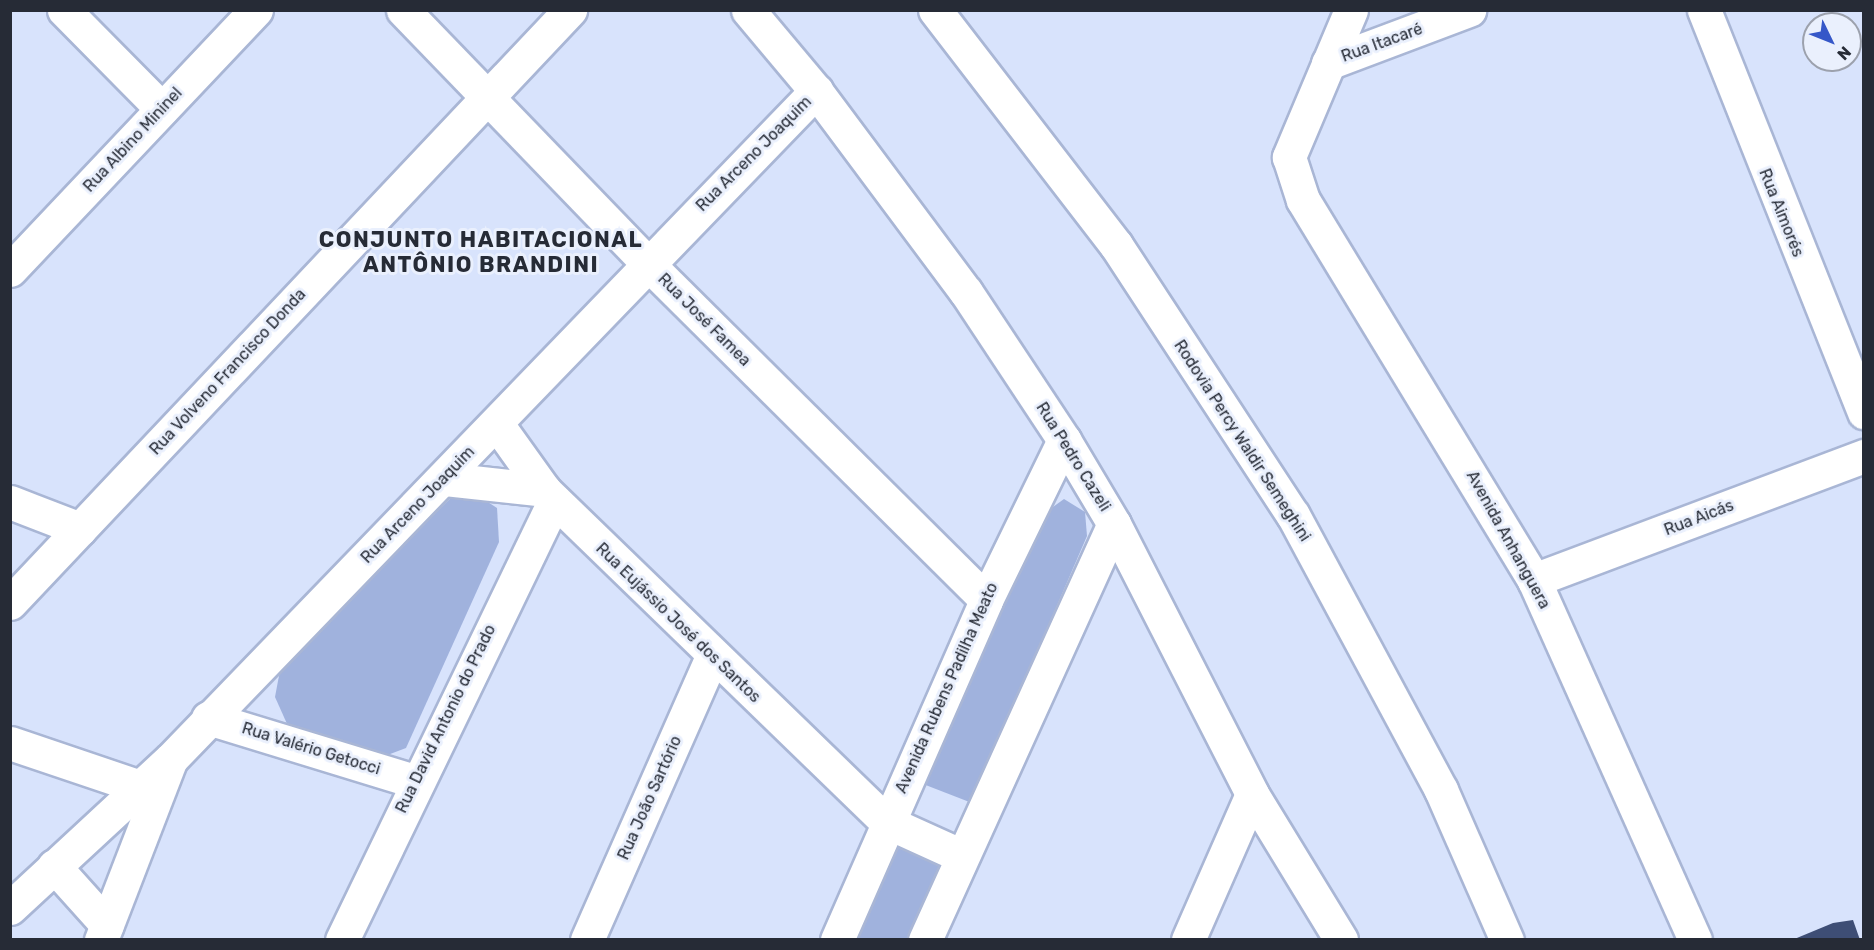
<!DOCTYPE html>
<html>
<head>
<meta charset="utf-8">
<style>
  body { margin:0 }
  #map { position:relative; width:1874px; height:950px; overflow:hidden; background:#d8e3fc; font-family:Rubik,sans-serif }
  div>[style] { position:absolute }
  .green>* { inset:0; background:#a0b2dd }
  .building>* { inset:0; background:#3e4e75 }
  .roads { filter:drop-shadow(2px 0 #a9b6d5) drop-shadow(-2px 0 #a9b6d5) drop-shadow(0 2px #a9b6d5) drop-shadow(0 -2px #a9b6d5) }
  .minor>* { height:33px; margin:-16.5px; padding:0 16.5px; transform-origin:16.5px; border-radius:16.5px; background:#fff }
  .major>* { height:33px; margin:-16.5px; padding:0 16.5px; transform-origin:16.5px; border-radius:16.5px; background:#fff }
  span { translate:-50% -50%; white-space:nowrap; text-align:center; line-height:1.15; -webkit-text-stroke:6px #eaf0fd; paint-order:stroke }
  .street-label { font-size:16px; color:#262b36 }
  .district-label { font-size:22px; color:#262b36; font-weight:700; letter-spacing:1.5px }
  .frame { position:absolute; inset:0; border:12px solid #262b36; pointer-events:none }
  .north { position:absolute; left:1802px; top:12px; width:60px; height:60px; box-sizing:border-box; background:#eaf0fd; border:2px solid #9ca1ad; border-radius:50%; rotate:133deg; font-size:16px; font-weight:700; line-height:24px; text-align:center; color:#262b36 }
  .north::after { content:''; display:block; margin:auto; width:21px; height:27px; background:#3557c8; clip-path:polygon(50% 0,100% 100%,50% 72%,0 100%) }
</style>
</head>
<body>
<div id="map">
  <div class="green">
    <div style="clip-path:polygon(474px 493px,497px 508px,499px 542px,406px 748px,377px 759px,292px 735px,275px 697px,282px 660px,455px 494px)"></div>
    <div style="clip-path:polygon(1064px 499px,1085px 512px,1087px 536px,972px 803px,923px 784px,1046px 512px)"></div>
    <div style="clip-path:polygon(892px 838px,944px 859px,910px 939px,849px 940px)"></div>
  </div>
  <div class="building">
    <div style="clip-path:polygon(1853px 920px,1860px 940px,1792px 940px,1833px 923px)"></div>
  </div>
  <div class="roads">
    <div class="minor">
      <div style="left:64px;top:10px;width:139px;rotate:45.3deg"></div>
      <div style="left:403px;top:10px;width:350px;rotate:46deg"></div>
      <div style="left:646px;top:262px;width:479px;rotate:44.8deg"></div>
      <div style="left:748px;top:10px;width:106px;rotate:50deg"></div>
      <div style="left:816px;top:91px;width:251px;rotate:53.3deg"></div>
      <div style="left:966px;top:292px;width:178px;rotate:56.5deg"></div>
      <div style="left:1351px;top:10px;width:160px;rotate:112.9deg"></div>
      <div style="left:1289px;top:157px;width:45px;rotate:72deg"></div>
      <div style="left:1303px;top:200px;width:445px;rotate:58.7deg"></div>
      <div style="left:1534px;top:580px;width:394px;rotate:65.9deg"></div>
      <div style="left:1704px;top:10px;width:433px;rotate:68.3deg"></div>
      <div style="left:1328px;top:63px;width:151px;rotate:-20.6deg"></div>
      <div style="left:10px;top:270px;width:358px;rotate:-46.6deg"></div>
      <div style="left:497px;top:424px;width:81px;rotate:54.5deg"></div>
      <div style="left:445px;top:479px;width:100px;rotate:6.3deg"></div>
      <div style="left:544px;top:490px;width:477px;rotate:44.1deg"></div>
      <div style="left:10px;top:502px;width:75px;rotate:21.1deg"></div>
      <div style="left:1114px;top:524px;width:303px;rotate:62.9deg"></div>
      <div style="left:1252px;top:794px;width:171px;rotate:58.6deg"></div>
      <div style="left:1534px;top:580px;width:353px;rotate:-20.6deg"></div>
      <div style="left:10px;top:603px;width:816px;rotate:-46.64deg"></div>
      <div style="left:208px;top:718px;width:215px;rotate:17deg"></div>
      <div style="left:10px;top:743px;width:134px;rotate:18.7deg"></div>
      <div style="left:54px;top:866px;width:79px;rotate:48.1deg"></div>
      <div style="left:10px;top:908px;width:219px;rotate:-42.8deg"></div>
      <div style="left:171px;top:759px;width:929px;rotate:-46deg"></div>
      <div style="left:101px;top:940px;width:192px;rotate:-68.9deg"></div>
      <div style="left:342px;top:940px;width:488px;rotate:-64.2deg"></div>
      <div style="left:587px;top:940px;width:310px;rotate:-66.2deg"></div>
      <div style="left:1188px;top:940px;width:159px;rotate:-66.3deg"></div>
    </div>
    <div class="major">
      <div style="left:935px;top:10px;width:297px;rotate:52.4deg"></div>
      <div style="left:1116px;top:245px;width:323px;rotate:56.8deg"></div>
      <div style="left:1293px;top:515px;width:312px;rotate:61.7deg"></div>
      <div style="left:1441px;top:790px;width:164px;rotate:66.3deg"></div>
      <div style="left:887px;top:822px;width:82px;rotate:24.4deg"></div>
      <div style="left:837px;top:940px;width:371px;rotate:-66.3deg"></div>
      <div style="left:986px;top:600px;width:178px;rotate:-64deg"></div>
      <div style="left:925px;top:940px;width:457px;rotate:-65.6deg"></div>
      <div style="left:1114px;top:524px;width:98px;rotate:-120.8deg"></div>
    </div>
  </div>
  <div class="street-label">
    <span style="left:1382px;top:43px;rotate:-20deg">Rua Itacaré</span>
    <span style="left:133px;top:140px;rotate:-47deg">Rua Albino Mininel</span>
    <span style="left:754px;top:154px;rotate:-45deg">Rua Arceno Joaquim</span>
    <span style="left:1781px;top:213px;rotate:68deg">Rua Aimorés</span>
    <span style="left:704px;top:320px;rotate:45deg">Rua José Famea</span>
    <span style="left:228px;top:372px;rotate:-47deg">Rua Volveno Francisco Donda</span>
    <span style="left:1242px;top:441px;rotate:57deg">Rodovia Percy Waldir Semeghini</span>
    <span style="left:1073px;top:457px;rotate:58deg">Rua Pedro Cazeli</span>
    <span style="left:418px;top:505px;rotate:-46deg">Rua Arceno Joaquim</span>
    <span style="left:1699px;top:518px;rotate:-21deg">Rua Aicás</span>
    <span style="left:1508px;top:540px;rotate:61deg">Avenida Anhanguera</span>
    <span style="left:678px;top:623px;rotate:44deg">Rua Eujássio José dos Santos</span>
    <span style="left:947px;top:688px;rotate:-66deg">Avenida Rubens Padilha Meato</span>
    <span style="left:446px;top:719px;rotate:-64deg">Rua David Antonio do Prado</span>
    <span style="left:311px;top:749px;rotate:17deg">Rua Valério Getocci</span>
    <span style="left:650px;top:798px;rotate:-66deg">Rua João Sartório</span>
  </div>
  <div class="district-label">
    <span style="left:481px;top:252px">CONJUNTO HABITACIONAL<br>ANTÔNIO BRANDINI</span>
  </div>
  <div class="frame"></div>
  <div class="north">N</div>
</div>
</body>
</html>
